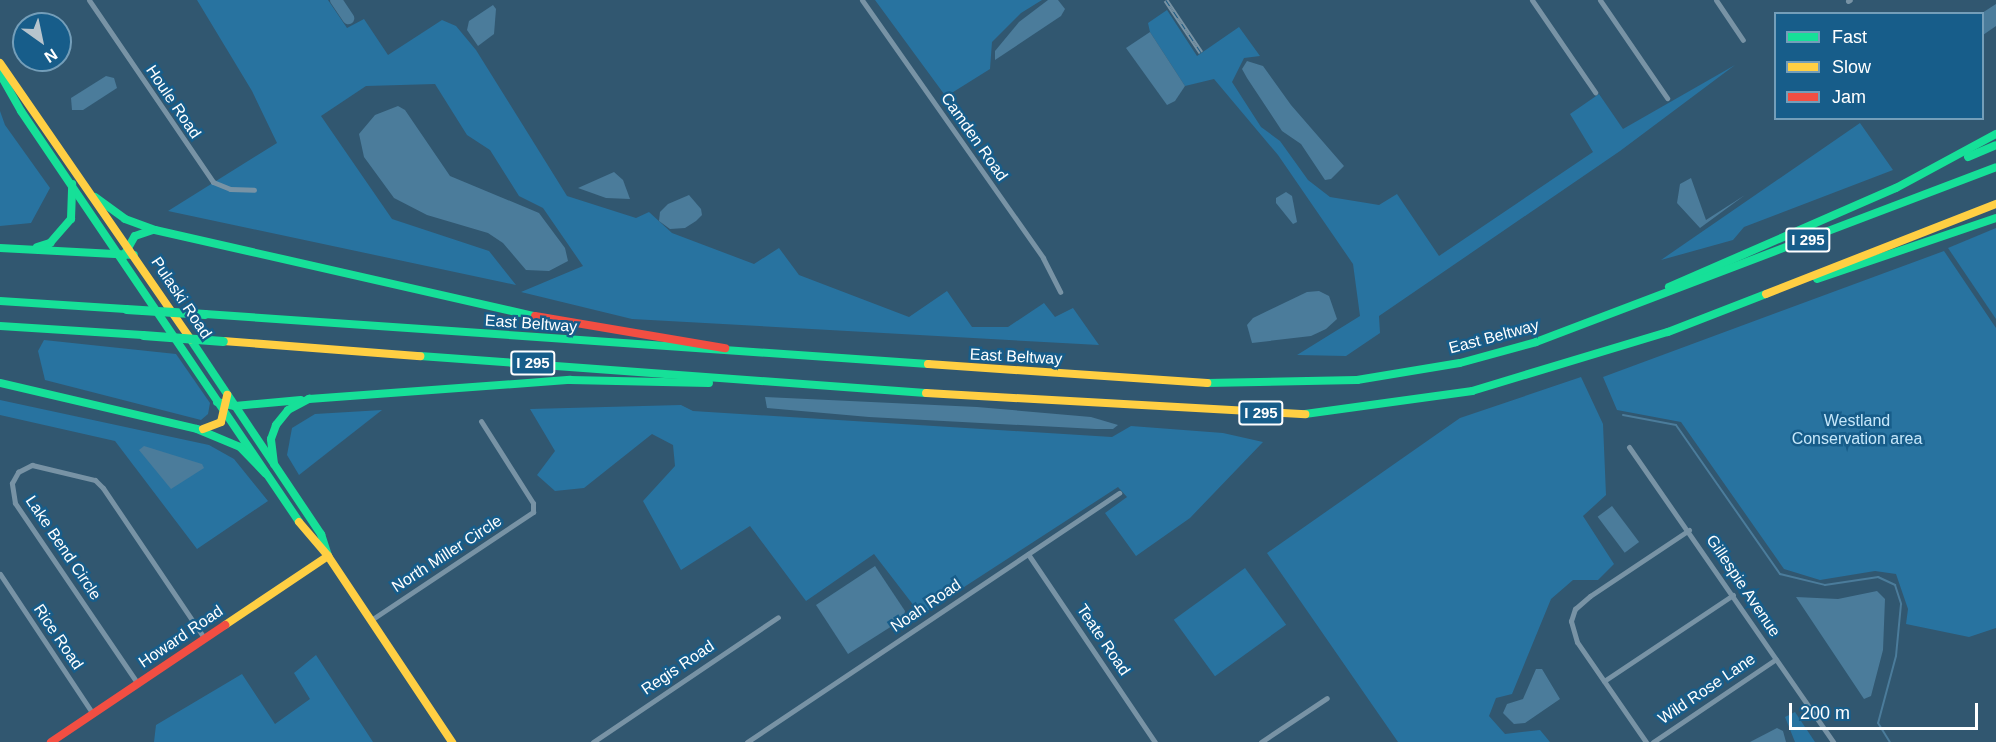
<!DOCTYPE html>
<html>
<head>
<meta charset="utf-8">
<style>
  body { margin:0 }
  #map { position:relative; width:1996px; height:742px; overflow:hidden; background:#315770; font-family:Arial,sans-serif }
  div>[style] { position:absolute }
  .green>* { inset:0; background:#2873a0; transform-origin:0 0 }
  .water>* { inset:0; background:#4b7c9b; transform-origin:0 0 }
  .stream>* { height:2px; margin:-1px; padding:0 1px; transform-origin:1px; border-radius:1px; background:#4b7c9b }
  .river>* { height:12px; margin:-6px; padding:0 6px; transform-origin:6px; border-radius:6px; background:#4b7c9b }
  .street>* { height:5px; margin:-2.5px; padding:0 2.5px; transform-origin:2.5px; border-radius:2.5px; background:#7893a5 }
  .fast>* { height:8px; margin:-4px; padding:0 4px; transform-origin:4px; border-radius:4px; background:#16e098 }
  .slow>* { height:8px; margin:-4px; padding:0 4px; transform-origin:4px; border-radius:4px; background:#ffcf43 }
  .jam>* { height:8px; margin:-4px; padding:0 4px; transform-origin:4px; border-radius:4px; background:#f24e42 }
  .rail>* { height:4.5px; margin-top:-2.25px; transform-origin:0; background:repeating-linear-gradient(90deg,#175d8a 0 7px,#7993a4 0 14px); box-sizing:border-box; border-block:2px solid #7993a4 }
  .fast-bridge>* { height:9px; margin:-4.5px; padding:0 4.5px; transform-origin:4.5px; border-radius:4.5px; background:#16e098 }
  span { translate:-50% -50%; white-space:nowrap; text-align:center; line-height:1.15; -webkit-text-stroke:5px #175d8a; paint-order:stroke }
  .shield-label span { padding:2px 4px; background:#175d8a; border:2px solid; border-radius:4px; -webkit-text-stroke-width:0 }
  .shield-label { font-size:15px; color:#fff; font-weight:700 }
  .street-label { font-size:16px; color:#fff }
  .park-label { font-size:16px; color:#c6e7fa }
  .legend { position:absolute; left:1774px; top:12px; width:210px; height:108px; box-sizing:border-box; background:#175d8a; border:2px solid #749eb9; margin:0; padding:8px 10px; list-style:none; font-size:18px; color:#fff }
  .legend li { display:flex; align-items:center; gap:12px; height:30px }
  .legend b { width:30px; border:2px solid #749eb9 }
  .north { position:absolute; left:12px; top:12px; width:60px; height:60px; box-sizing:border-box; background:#175d8a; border:2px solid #749eb9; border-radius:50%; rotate:147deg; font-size:16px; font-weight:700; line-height:24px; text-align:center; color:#fff }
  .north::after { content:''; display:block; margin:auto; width:21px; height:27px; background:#b7c4cd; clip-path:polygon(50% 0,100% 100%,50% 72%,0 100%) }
  .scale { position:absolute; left:1789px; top:703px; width:189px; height:27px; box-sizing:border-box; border:3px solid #fff; border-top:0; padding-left:8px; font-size:18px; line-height:21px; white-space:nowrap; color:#fff; -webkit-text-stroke:4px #175d8a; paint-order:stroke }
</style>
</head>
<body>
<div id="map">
  <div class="green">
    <div style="clip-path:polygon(197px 0,328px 0,347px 28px,364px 19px,388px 55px,442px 20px,456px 26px,476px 50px,567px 196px,636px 218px,649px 212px,672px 233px,754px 264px,779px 248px,799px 275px,909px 317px,947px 291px,972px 327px,1008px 327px,1044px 303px,1055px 317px,1073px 308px,1099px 345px,632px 319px,521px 292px,583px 266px,543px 208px,519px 196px,490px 150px,467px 135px,435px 84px,366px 86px,321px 116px,392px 219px,489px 251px,516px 285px,168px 211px,277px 143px,252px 91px)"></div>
    <div style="clip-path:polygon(875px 0,1042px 0,1021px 13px,992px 42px,990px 69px,950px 94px,944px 94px)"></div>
    <div style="clip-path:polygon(1167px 10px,1197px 56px,1239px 27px,1260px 56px,1244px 58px,1232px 82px,1261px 127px,1280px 141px,1308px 180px,1330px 197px,1379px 205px,1397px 194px,1439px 256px,1593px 152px,1570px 114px,1599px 94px,1623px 129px,1735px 65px,1620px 151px,1379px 316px,1380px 333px,1346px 356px,1297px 355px,1360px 316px,1353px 264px,1278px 155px,1214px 79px,1185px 86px,1150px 32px,1148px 23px)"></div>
    <div style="clip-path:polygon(0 111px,5px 125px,50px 188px,31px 223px,0 226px)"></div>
    <div style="clip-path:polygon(1860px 123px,1893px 170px,1744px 227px,1733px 240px,1661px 260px)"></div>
    <div style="clip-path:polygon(1996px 228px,1996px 319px,1948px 248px)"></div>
    <div style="clip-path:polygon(1944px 251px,1996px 328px,1996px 628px,1969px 637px,1906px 624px,1908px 609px,1896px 574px,1875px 571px,1820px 580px,1784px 569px,1681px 422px,1617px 410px,1603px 377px)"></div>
    <div style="clip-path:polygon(44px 340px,176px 354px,210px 403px,208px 414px,201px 420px,45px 380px,38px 351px)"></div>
    <div style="clip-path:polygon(1581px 377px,1603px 424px,1606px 495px,1583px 516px,1614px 564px,1598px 580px,1573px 580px,1551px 599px,1512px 694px,1496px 698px,1489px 716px,1505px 734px,1540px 730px,1550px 742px,1398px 742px,1267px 553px,1460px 418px)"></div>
    <div style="clip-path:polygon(0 400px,209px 445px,234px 459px,268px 501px,197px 549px,115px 441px,0 415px)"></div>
    <div style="clip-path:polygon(681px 405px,693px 411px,1112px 437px,1131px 426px,1223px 433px,1263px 442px,1190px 518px,1136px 556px,1105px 513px,1127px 497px,1118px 487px,921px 615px,874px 554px,806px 601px,750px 526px,681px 570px,643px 501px,675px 466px,673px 445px,652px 434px,584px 488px,555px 491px,537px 475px,555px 451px,530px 409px)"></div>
    <div style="clip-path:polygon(382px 410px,299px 475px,287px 455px,292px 428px,315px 414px)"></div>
    <div style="left:1245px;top:568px;width:70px;height:88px;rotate:54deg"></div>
    <div style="clip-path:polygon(316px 655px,373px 742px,154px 742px,156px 725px,242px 674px,275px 724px,310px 699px,294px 673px)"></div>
    <div style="clip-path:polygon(1795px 712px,1815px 742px,1795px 742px,1785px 717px)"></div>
  </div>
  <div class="water">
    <div style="clip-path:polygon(1048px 0,1058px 0,1065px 9px,1061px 16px,995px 60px,995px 51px,1019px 22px)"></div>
    <div style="clip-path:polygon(1996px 4px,1996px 26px,1983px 35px,1982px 13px)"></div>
    <div style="clip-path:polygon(493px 5px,496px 9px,494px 34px,478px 46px,467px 30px,469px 21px)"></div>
    <div style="clip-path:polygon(1150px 32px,1185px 86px,1175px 101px,1167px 105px,1126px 48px)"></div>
    <div style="clip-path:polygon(1247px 61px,1263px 66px,1291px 105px,1344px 166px,1331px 179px,1325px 180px,1301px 144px,1282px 131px,1247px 78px,1242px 69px)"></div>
    <div style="clip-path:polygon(106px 76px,114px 78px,117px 88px,83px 110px,72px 110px,71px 98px)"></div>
    <div style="clip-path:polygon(398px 106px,405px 110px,450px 176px,539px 213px,565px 248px,568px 261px,549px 271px,526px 270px,503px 243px,488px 233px,427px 215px,394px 198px,364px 157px,359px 134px,375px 115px)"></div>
    <div style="clip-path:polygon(614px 172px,623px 180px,630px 199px,606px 198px,578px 188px)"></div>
    <div style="clip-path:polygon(1691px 178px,1706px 220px,1745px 195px,1700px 228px,1677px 203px,1680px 184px)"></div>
    <div style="clip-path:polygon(1286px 192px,1292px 196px,1297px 222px,1293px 224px,1276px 203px,1276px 198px)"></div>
    <div style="clip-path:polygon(689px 195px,701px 209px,702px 215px,696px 221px,685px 228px,670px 229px,659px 221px,660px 212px,668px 204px)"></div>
    <div style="clip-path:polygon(1319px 291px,1329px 296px,1337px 319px,1326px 329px,1311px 336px,1252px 343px,1247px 325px,1253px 318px,1307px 292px)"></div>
    <div style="clip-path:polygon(765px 397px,977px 407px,1091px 417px,1118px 425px,1113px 429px,1096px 429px,869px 417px,767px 408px)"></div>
    <div style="clip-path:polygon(144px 446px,202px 464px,204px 468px,171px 489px,139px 450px)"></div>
    <div style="left:1612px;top:506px;width:45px;height:18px;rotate:53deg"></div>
    <div style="clip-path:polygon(875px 566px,905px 611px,903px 619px,848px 654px,816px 605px)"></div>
    <div style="clip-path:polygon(1877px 591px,1885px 599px,1883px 650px,1871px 696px,1864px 699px,1796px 597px,1838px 599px)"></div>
    <div style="clip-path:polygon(1536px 669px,1542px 669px,1560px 699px,1525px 723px,1514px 724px,1503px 713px,1507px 704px,1523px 699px)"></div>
    <div style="clip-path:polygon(1777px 728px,1783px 731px,1786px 742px,1750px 742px)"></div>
  </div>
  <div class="stream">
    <div style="left:1623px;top:415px;width:54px;rotate:10.7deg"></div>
    <div style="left:1676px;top:425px;width:182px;rotate:55.1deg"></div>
    <div style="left:1780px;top:574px;width:46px;rotate:13.7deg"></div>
    <div style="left:1825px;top:585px;width:54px;rotate:-8.6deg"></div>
    <div style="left:1878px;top:577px;width:19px;rotate:25deg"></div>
    <div style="left:1895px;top:585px;width:20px;rotate:72deg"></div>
    <div style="left:1901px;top:604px;width:52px;rotate:95.5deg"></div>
    <div style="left:1896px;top:656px;width:69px;rotate:105deg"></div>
    <div style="left:1878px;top:723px;width:22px;rotate:58deg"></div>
  </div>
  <div class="river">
    <div style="left:336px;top:0;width:22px;rotate:56deg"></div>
  </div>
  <div class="street">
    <div style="left:89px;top:0;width:220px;rotate:55.7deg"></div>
    <div style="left:213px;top:182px;width:18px;rotate:22deg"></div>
    <div style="left:230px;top:189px;width:24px;rotate:2deg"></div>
    <div style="left:862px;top:0;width:315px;rotate:54.9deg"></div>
    <div style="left:1043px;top:258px;width:38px;rotate:63deg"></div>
    <div style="left:1532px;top:0;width:112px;rotate:55.6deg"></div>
    <div style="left:1600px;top:0;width:119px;rotate:55.6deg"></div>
    <div style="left:1716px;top:0;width:48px;rotate:56deg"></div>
    <div style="left:1848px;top:1px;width:2px;rotate:-27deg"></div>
    <div style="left:1629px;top:447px;width:359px;rotate:55.3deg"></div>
    <div style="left:1028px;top:554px;width:227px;rotate:56deg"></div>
    <div style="left:0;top:574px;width:168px;rotate:56.4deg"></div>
    <div style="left:371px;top:620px;width:195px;rotate:-33.7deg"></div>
    <div style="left:533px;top:512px;width:9px;rotate:-90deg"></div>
    <div style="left:533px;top:503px;width:97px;rotate:-122.4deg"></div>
    <div style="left:1604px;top:681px;width:155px;rotate:-33.7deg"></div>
    <div style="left:138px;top:684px;width:219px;rotate:-124.2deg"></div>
    <div style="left:15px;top:503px;width:20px;rotate:-99deg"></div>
    <div style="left:12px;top:483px;width:13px;rotate:-61deg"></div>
    <div style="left:18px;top:472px;width:16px;rotate:-27deg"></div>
    <div style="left:32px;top:465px;width:65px;rotate:13.4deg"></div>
    <div style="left:95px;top:480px;width:11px;rotate:45deg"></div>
    <div style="left:103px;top:488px;width:182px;rotate:56deg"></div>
    <div style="left:593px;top:742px;width:223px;rotate:-34deg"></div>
    <div style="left:747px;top:742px;width:448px;rotate:-33.8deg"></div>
    <div style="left:1261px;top:742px;width:79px;rotate:-33.7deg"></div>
    <div style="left:1646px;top:742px;width:121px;rotate:-124.6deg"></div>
    <div style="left:1577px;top:642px;width:22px;rotate:-106deg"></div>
    <div style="left:1571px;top:621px;width:13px;rotate:-72deg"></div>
    <div style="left:1575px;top:609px;width:20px;rotate:-41deg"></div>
    <div style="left:1590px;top:596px;width:119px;rotate:-33.7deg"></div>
    <div style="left:1653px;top:742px;width:148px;rotate:-34deg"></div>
  </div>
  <div class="fast">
    <div style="left:0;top:74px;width:43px;rotate:60.4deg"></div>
    <div style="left:21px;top:111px;width:496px;rotate:55.9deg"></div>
    <div style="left:1968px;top:157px;width:30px;rotate:-23deg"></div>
    <div style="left:95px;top:197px;width:37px;rotate:36deg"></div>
    <div style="left:125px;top:219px;width:32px;rotate:20deg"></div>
    <div style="left:155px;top:230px;width:390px;rotate:12.8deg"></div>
    <div style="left:37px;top:247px;width:14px;rotate:-17deg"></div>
    <div style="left:50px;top:243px;width:32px;rotate:-49deg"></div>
    <div style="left:71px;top:219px;width:35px;rotate:-88deg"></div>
    <div style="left:0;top:248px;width:134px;rotate:3deg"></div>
    <div style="left:122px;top:259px;width:26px;rotate:-61deg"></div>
    <div style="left:135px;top:236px;width:18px;rotate:-19deg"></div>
    <div style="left:1817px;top:279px;width:189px;rotate:-18.8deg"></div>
    <div style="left:1669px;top:287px;width:248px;rotate:-23.6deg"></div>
    <div style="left:1896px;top:188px;width:114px;rotate:-28.4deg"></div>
    <div style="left:0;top:301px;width:126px;rotate:3.6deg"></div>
    <div style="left:205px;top:314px;width:725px;rotate:3.96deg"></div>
    <div style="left:0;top:326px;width:143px;rotate:3.6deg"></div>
    <div style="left:191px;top:340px;width:234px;rotate:56.2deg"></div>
    <div style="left:321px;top:534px;width:22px;rotate:72deg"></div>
    <div style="left:420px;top:356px;width:507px;rotate:4.18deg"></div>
    <div style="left:0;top:383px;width:202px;rotate:13.1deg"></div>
    <div style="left:197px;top:429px;width:47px;rotate:22.7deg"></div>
    <div style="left:240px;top:447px;width:37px;rotate:46deg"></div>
    <div style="left:1207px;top:383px;width:150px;rotate:-1.1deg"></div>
    <div style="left:1357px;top:380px;width:104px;rotate:-9.4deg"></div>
    <div style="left:1460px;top:363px;width:79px;rotate:-15.4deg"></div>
    <div style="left:1536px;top:342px;width:492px;rotate:-20.8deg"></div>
    <div style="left:217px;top:402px;width:18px;rotate:13deg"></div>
    <div style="left:235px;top:406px;width:66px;rotate:-5.2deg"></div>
    <div style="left:1305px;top:414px;width:169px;rotate:-7.8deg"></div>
    <div style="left:1472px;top:391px;width:205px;rotate:-16.8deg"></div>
    <div style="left:1668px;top:332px;width:105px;rotate:-21.2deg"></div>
    <div style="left:274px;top:464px;width:25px;rotate:-97deg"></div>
    <div style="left:271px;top:439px;width:15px;rotate:-70deg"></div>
    <div style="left:276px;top:425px;width:19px;rotate:-51deg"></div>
    <div style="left:288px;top:410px;width:24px;rotate:-28deg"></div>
    <div style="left:309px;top:399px;width:262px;rotate:-4.2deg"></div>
    <div style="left:570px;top:380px;width:139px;rotate:1.2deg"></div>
  </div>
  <div class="slow">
    <div style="left:0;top:63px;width:336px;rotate:55.4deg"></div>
    <div style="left:1766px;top:294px;width:247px;rotate:-21.4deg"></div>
    <div style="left:223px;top:341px;width:198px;rotate:4.4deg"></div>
    <div style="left:928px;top:364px;width:280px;rotate:3.9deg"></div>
    <div style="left:926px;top:393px;width:380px;rotate:3.2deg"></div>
    <div style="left:203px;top:429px;width:19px;rotate:-21deg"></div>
    <div style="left:221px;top:422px;width:28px;rotate:-77deg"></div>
    <div style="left:299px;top:522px;width:45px;rotate:49.5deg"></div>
    <div style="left:328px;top:556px;width:224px;rotate:56.3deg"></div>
    <div style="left:225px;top:625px;width:124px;rotate:-33.8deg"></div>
  </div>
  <div class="jam">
    <div style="left:535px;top:316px;width:193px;rotate:9.6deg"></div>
    <div style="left:51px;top:742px;width:210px;rotate:-33.9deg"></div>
  </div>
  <div class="rail">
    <div style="left:1166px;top:0;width:63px;rotate:56.1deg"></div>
  </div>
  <div class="fast-bridge">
    <div style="left:126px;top:309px;width:79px;rotate:3.6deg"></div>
    <div style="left:143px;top:335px;width:80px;rotate:4.3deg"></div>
  </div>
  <div class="shield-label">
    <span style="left:1808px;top:240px">I 295</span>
    <span style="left:533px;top:363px">I 295</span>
    <span style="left:1261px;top:413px">I 295</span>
  </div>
  <div class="street-label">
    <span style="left:173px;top:102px;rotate:56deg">Houle Road</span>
    <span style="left:974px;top:137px;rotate:55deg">Camden Road</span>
    <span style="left:181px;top:298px;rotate:56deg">Pulaski Road</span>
    <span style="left:531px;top:324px;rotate:4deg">East Beltway</span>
    <span style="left:1494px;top:337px;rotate:-15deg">East Beltway</span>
    <span style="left:1016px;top:357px;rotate:3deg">East Beltway</span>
    <span style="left:63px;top:548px;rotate:56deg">Lake Bend Circle</span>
    <span style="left:447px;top:554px;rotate:-33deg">North Miller Circle</span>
    <span style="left:1743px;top:586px;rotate:56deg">Gillespie Avenue</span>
    <span style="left:926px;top:606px;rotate:-34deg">Noah Road</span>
    <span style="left:58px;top:637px;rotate:56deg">Rice Road</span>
    <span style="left:181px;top:637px;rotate:-34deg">Howard Road</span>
    <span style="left:1103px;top:640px;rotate:56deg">Teate Road</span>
    <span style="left:678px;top:668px;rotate:-34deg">Regis Road</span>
    <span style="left:1707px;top:689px;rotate:-34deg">Wild Rose Lane</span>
  </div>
  <div class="park-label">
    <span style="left:1857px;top:430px">Westland<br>Conservation area</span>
  </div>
  <ul class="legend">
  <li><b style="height:8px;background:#16e098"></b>Fast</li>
  <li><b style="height:8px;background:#ffcf43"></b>Slow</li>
  <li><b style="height:8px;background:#f24e42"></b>Jam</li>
  </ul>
  <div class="north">N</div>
  <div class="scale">200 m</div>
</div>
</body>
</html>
